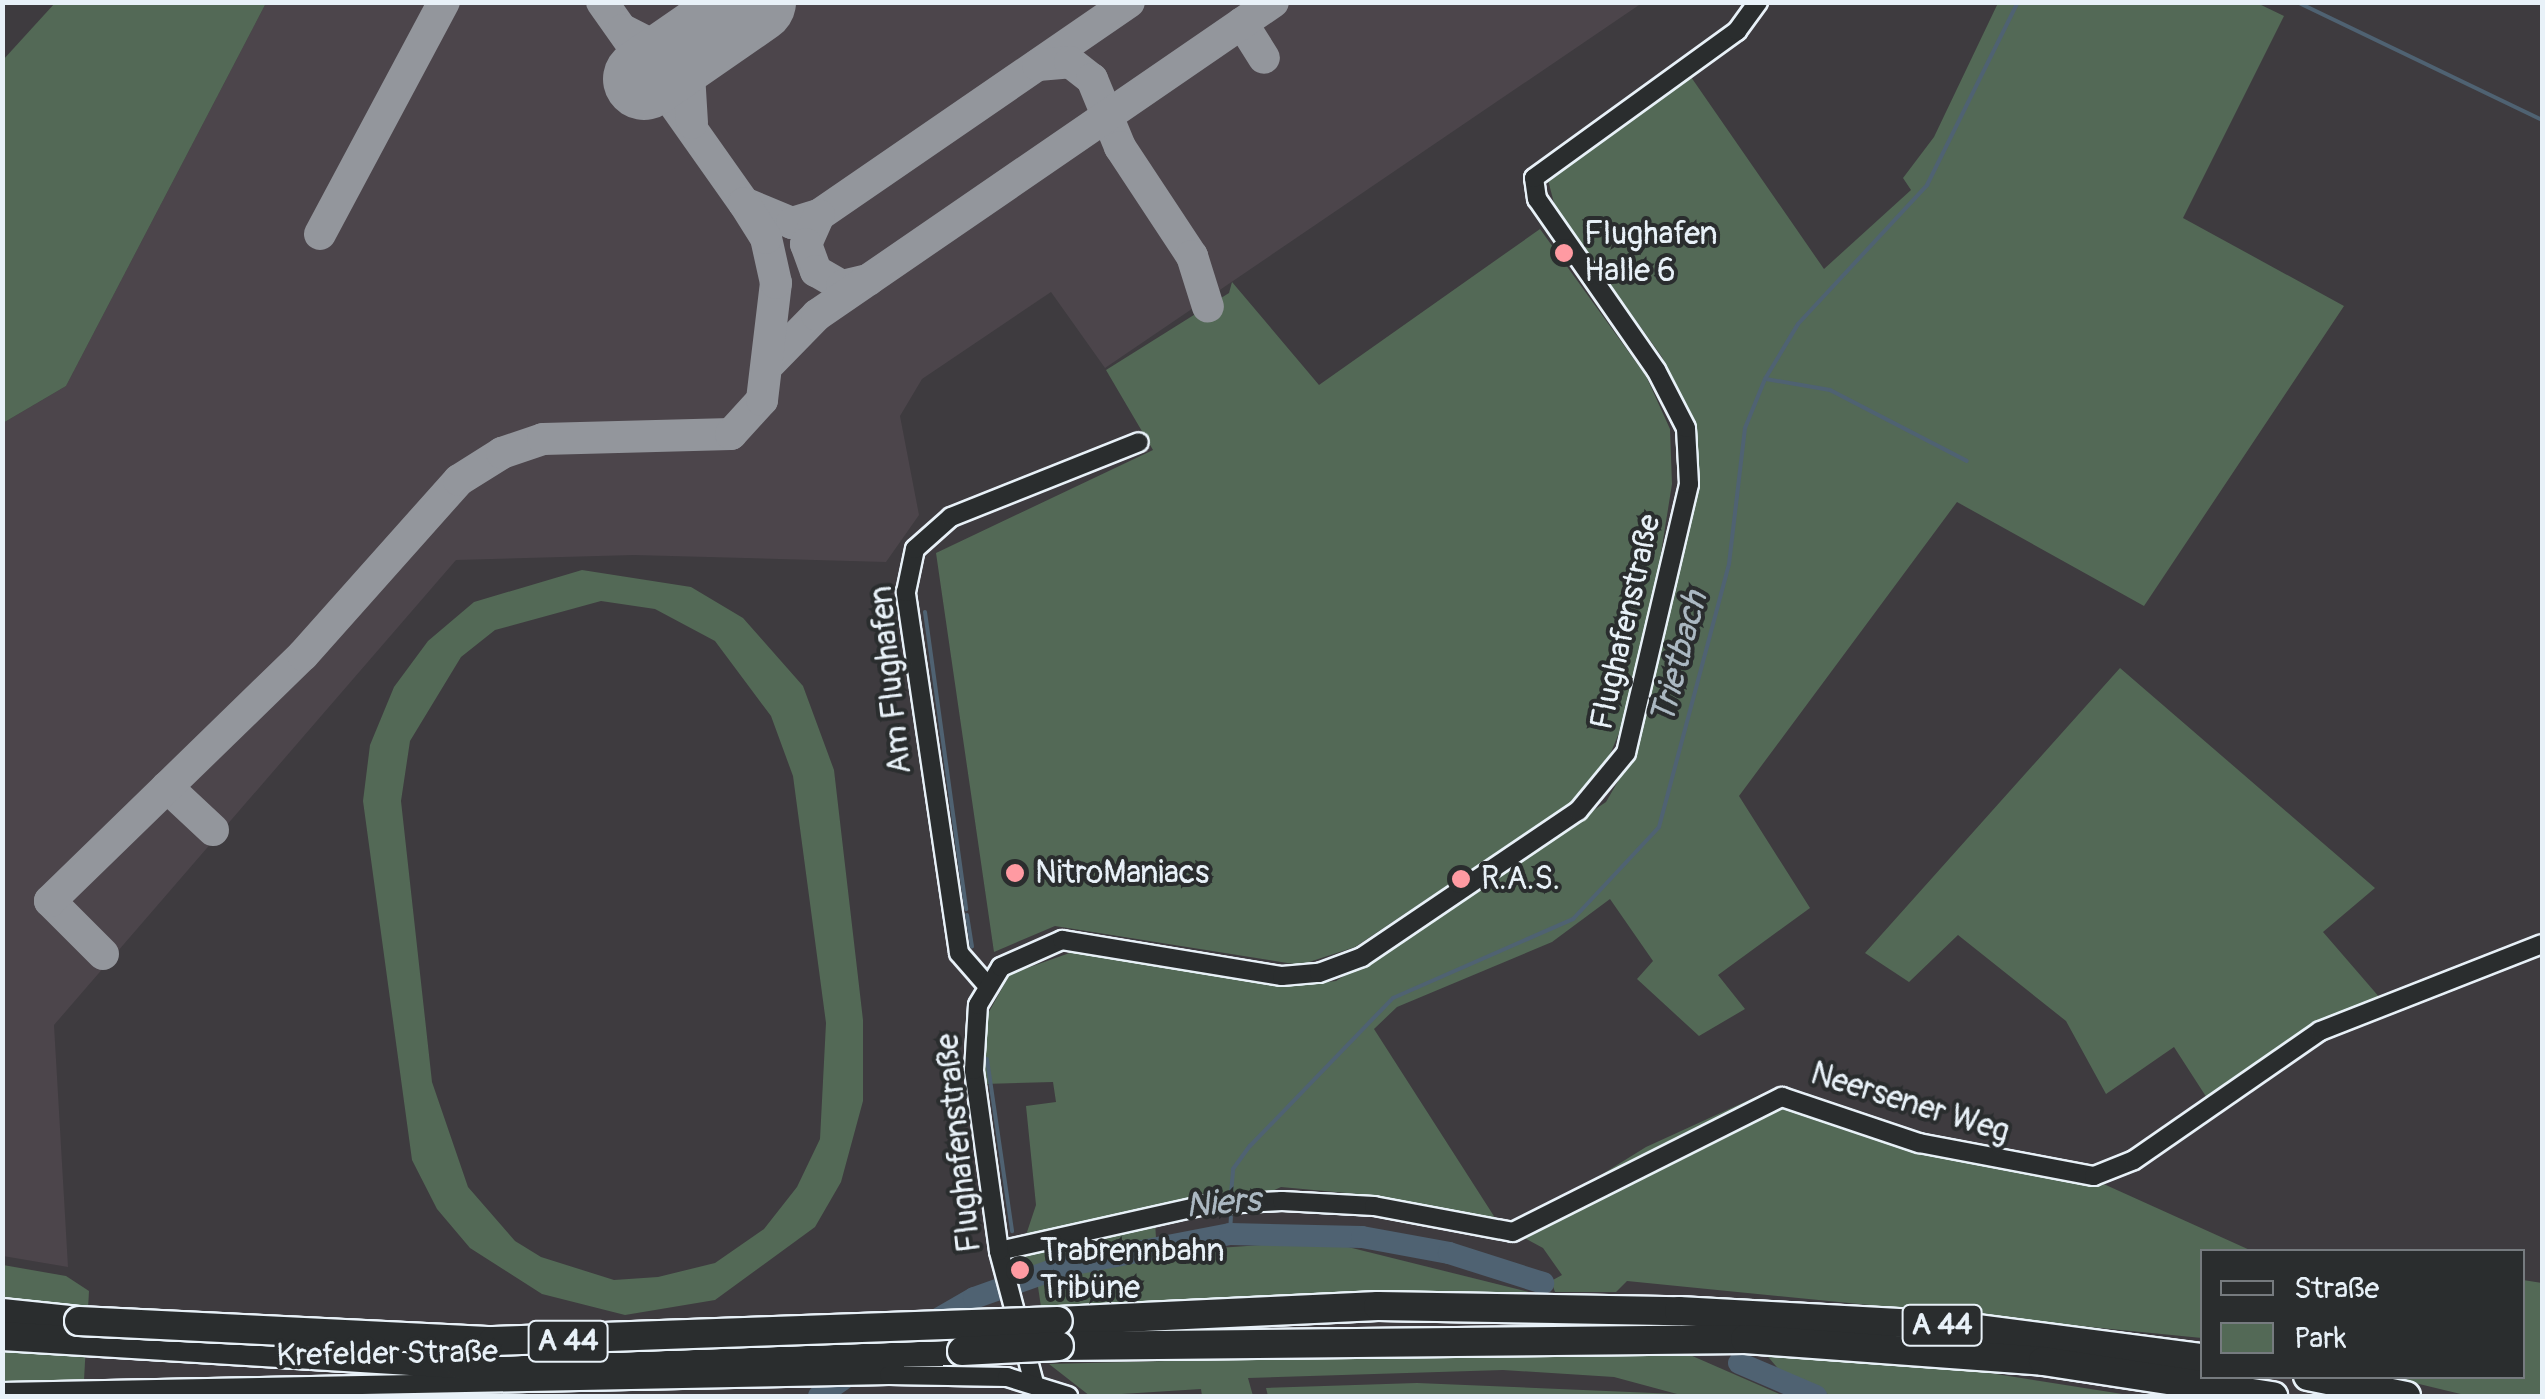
<!DOCTYPE html>
<html>
<head>
<meta charset="utf-8">
<style>
  body { margin:0 }
  #map { position:relative; width:2545px; height:1399px; overflow:hidden; background:#3e3b3f; font-family:Pangolin,sans-serif }
  div>[style] { position:absolute }
  .built>* { inset:0; background:#4c454b }
  .green>* { inset:0; background:#536956 }
  .stream>* { height:4px; margin:-2px; padding:0 2px; transform-origin:2px; border-radius:2px; background:#4f6272 }
  .river>* { height:22px; margin:-11px; padding:0 11px; transform-origin:11px; border-radius:11px; background:#4f6272 }
  .taxiway>* { height:32px; margin:-16px; padding:0 16px; transform-origin:16px; border-radius:16px; background:#93969c }
  .runway>* { height:82px; margin:-41px; padding:0 41px; transform-origin:41px; border-radius:41px; background:#93969c }
  .roads { filter:drop-shadow(2px 0 #e8f1f8) drop-shadow(-2px 0 #e8f1f8) drop-shadow(0 2px #e8f1f8) drop-shadow(0 -2px #e8f1f8) }
  .minor>* { height:18px; margin:-9px; padding:0 9px; transform-origin:9px; border-radius:9px; background:#2a2d2e }
  .highway>* { height:28px; margin:-14px; padding:0 14px; transform-origin:14px; border-radius:14px; background:#2a2d2e }
  .bridges { filter:drop-shadow(2px 0 #e8f1f8) drop-shadow(-2px 0 #e8f1f8) drop-shadow(0 2px #e8f1f8) drop-shadow(0 -2px #e8f1f8) }
  .highway-bridge>* { height:28px; margin:-14px; padding:0 14px; transform-origin:14px; border-radius:14px; background:#2a2d2e }
  .dots>* { width:28px; height:28px; translate:-50% -50%; box-sizing:border-box; border:5px solid #2a2d2e; border-radius:50% }
  span { translate:-50% -50%; white-space:nowrap; text-align:center; line-height:1.15; -webkit-text-stroke:8px #2a2d2e; paint-order:stroke }
  .shield-label span { padding:2px 8px; background:#2a2d2e; border:2px solid; border-radius:8px; -webkit-text-stroke-width:0 }
  .shield-label { font-size:30px; color:#e8f1f8; font-weight:700 }
  .poi-label { font-size:32px; color:#e8f1f8 }
  .left { translate:0 -50%; text-align:left }
  .street-label { font-size:32px; color:#e8f1f8 }
  .water-label { font-size:35px; color:#abb8c2; font-style:italic }
  .frame { position:absolute; inset:0; border:5px solid #e8f1f8; pointer-events:none }
  .legend { position:absolute; left:2200px; top:1249px; width:325px; height:130px; box-sizing:border-box; background:#2a2d2e; border:2px solid #767b7f; margin:0; padding:12px 18px; list-style:none; font-size:30px; color:#e8f1f8 }
  .legend li { display:flex; align-items:center; gap:20px; height:50px }
  .legend b { width:50px; border:2px solid #767b7f }
</style>
</head>
<body>
<div id="map">
  <div class="built">
    <div style="clip-path:polygon(266px 3px,1642px 3px,1105px 368px,1051px 292px,922px 379px,900px 416px,919px 515px,886px 562px,634px 555px,456px 560px,54px 1025px,68px 1267px,3px 1256px,3px 423px,66px 386px)"></div>
  </div>
  <div class="green">
    <div style="clip-path:polygon(55px 3px,266px 3px,66px 386px,3px 423px,3px 60px)"></div>
    <div style="clip-path:polygon(1998px 3px,2257px 3px,2284px 16px,2183px 218px,2344px 306px,2144px 606px,1957px 502px,1739px 796px,1810px 908px,1718px 975px,1745px 1009px,1699px 1036px,1637px 979px,1653px 961px,1610px 899px,1552px 942px,1397px 1007px,1374px 1029px,1499px 1224px,1525px 1222px,1646px 1147px,1762px 1094px,1807px 1093px,1895px 1128px,2066px 1167px,2252px 1251px,2202px 1252px,2202px 1338px,1627px 1281px,1616px 1292px,1555px 1292px,1551px 1281px,1562px 1275px,1543px 1248px,1499px 1224px,1379px 1196px,1281px 1187px,1229px 1211px,1155px 1222px,1156px 1238px,1024px 1277px,1020px 1253px,1036px 1205px,1026px 1106px,1056px 1102px,1053px 1082px,983px 1084px,985px 1019px,1010px 974px,1078px 950px,1284px 986px,1336px 981px,1606px 802px,1629px 762px,1696px 497px,1696px 434px,1662px 357px,1555px 207px,1547px 176px,1691px 77px,1824px 269px,1911px 190px,1903px 178px,1934px 137px)"></div>
    <div style="clip-path:polygon(1540px 229px,1646px 376px,1670px 429px,1672px 484px,1657px 578px,1626px 716px,1604px 769px,1572px 802px,1355px 947px,1300px 965px,1055px 926px,994px 952px,936px 553px,1153px 450px,1106px 370px,1229px 293px,1232px 282px,1319px 385px)"></div>
    <div style="clip-path:polygon(evenodd,582px 570px,691px 587px,743px 618px,803px 686px,834px 770px,863px 1020px,863px 1101px,841px 1182px,815px 1227px,715px 1300px,625px 1315px,542px 1294px,470px 1248px,437px 1209px,412px 1160px,363px 801px,370px 745px,394px 687px,428px 641px,474px 602px,582px 570px,601px 601px,655px 609px,715px 641px,771px 716px,793px 776px,826px 1023px,820px 1139px,797px 1187px,764px 1229px,715px 1263px,658px 1277px,614px 1280px,541px 1257px,515px 1241px,468px 1187px,432px 1082px,401px 801px,410px 741px,461px 657px,495px 630px,601px 601px)"></div>
    <div style="clip-path:polygon(2120px 668px,2375px 888px,2323px 932px,2393px 1013px,2348px 1025px,2216px 1112px,2174px 1047px,2106px 1094px,2066px 1021px,1958px 935px,1909px 982px,1865px 953px)"></div>
    <div style="clip-path:polygon(1288px 1243px,1348px 1247px,1529px 1292px,1041px 1307px,1037px 1280px,1073px 1268px,1147px 1253px)"></div>
    <div style="clip-path:polygon(3px 1265px,66px 1276px,89px 1291px,84px 1380px,3px 1382px)"></div>
    <div style="clip-path:polygon(2523px 1280px,2542px 1283px,2542px 1396px,2469px 1396px,2390px 1377px,2522px 1376px)"></div>
    <div style="clip-path:polygon(1674px 1348px,1784px 1396px,1268px 1396px,1266px 1388px,1417px 1383px,1677px 1394px,1614px 1377px,1503px 1370px,1248px 1378px,1253px 1396px,1202px 1396px,1201px 1389px,1090px 1396px,1049px 1364px)"></div>
    <div style="clip-path:polygon(1763px 1351px,1926px 1363px,2135px 1396px,1832px 1396px,1781px 1372px)"></div>
  </div>
  <div class="stream">
    <div style="left:2297px;top:2px;width:272px;rotate:25.7deg"></div>
    <div style="left:1766px;top:379px;width:65px;rotate:9.8deg"></div>
    <div style="left:1830px;top:390px;width:154px;rotate:27.4deg"></div>
    <div style="left:925px;top:612px;width:300px;rotate:82.1deg"></div>
    <div style="left:967px;top:915px;width:32px;rotate:81deg"></div>
    <div style="left:987px;top:1059px;width:174px;rotate:81.7deg"></div>
    <div style="left:1231px;top:1194px;width:25px;rotate:-85deg"></div>
    <div style="left:1233px;top:1169px;width:29px;rotate:-54deg"></div>
    <div style="left:1250px;top:1146px;width:206px;rotate:-46deg"></div>
    <div style="left:1393px;top:998px;width:197px;rotate:-23.7deg"></div>
    <div style="left:1573px;top:919px;width:126px;rotate:-46.9deg"></div>
    <div style="left:1659px;top:827px;width:272px;rotate:-75.1deg"></div>
    <div style="left:1729px;top:564px;width:137px;rotate:-83.3deg"></div>
    <div style="left:1745px;top:428px;width:53px;rotate:-67.8deg"></div>
    <div style="left:1765px;top:379px;width:64px;rotate:-59deg"></div>
    <div style="left:1798px;top:324px;width:190px;rotate:-47.1deg"></div>
    <div style="left:1927px;top:185px;width:204px;rotate:-63.6deg"></div>
    <div style="left:1230px;top:1234px;width:17px;rotate:-87deg"></div>
  </div>
  <div class="river">
    <div style="left:924px;top:1327px;width:58px;rotate:-30.1deg"></div>
    <div style="left:974px;top:1298px;width:96px;rotate:-19.6deg"></div>
    <div style="left:1064px;top:1266px;width:169px;rotate:-10.9deg"></div>
    <div style="left:1230px;top:1234px;width:132px;rotate:1.3deg"></div>
    <div style="left:1362px;top:1237px;width:88px;rotate:10.4deg"></div>
    <div style="left:1449px;top:1253px;width:99px;rotate:17.7deg"></div>
    <div style="left:1739px;top:1363px;width:84px;rotate:23.2deg"></div>
    <div style="left:819px;top:1396px;width:49px;rotate:-35deg"></div>
  </div>
  <div class="taxiway">
    <div style="left:602px;top:2px;width:246px;rotate:54.8deg"></div>
    <div style="left:744px;top:203px;width:52px;rotate:22.6deg"></div>
    <div style="left:792px;top:223px;width:28px;rotate:-17deg"></div>
    <div style="left:819px;top:215px;width:376px;rotate:-34.5deg"></div>
    <div style="left:1242px;top:23px;width:41px;rotate:57.8deg"></div>
    <div style="left:623px;top:30px;width:38px;rotate:27deg"></div>
    <div style="left:657px;top:47px;width:57px;rotate:-15.3deg"></div>
    <div style="left:1038px;top:65px;width:32px;rotate:-5deg"></div>
    <div style="left:1070px;top:62px;width:28px;rotate:38deg"></div>
    <div style="left:1092px;top:79px;width:74px;rotate:67.6deg"></div>
    <div style="left:1120px;top:147px;width:131px;rotate:56.6deg"></div>
    <div style="left:1192px;top:256px;width:53px;rotate:72.6deg"></div>
    <div style="left:692px;top:123px;width:49px;rotate:-93.5deg"></div>
    <div style="left:689px;top:74px;width:48px;rotate:-61.3deg"></div>
    <div style="left:819px;top:215px;width:32px;rotate:114deg"></div>
    <div style="left:806px;top:244px;width:29px;rotate:70deg"></div>
    <div style="left:816px;top:271px;width:30px;rotate:30deg"></div>
    <div style="left:842px;top:286px;width:27px;rotate:-13deg"></div>
    <div style="left:320px;top:234px;width:263px;rotate:-61.9deg"></div>
    <div style="left:771px;top:362px;width:66px;rotate:-45.6deg"></div>
    <div style="left:817px;top:315px;width:553px;rotate:-34.47deg"></div>
    <div style="left:167px;top:787px;width:63px;rotate:43.1deg"></div>
    <div style="left:103px;top:954px;width:75px;rotate:-135deg"></div>
    <div style="left:50px;top:901px;width:353px;rotate:-44.2deg"></div>
    <div style="left:303px;top:655px;width:234px;rotate:-48.3deg"></div>
    <div style="left:459px;top:480px;width:51px;rotate:-32.1deg"></div>
    <div style="left:502px;top:453px;width:43px;rotate:-18.9deg"></div>
    <div style="left:543px;top:439px;width:188px;rotate:-1.5deg"></div>
    <div style="left:731px;top:434px;width:46px;rotate:-47.6deg"></div>
    <div style="left:762px;top:400px;width:118px;rotate:-83.2deg"></div>
    <div style="left:776px;top:283px;width:46px;rotate:-102.5deg"></div>
    <div style="left:766px;top:238px;width:41px;rotate:-122.2deg"></div>
  </div>
  <div class="runway">
    <div style="left:644px;top:79px;width:135px;rotate:-34.7deg"></div>
  </div>
  <div class="roads">
    <div class="minor">
      <div style="left:986px;top:984px;width:41px;rotate:-131.1deg"></div>
      <div style="left:959px;top:953px;width:365px;rotate:-98.4deg"></div>
      <div style="left:906px;top:592px;width:44px;rotate:-78.2deg"></div>
      <div style="left:915px;top:549px;width:48px;rotate:-41.6deg"></div>
      <div style="left:951px;top:517px;width:202px;rotate:-21.7deg"></div>
      <div style="left:999px;top:1251px;width:211px;rotate:-12.6deg"></div>
      <div style="left:1205px;top:1205px;width:77px;rotate:-3deg"></div>
      <div style="left:1282px;top:1201px;width:92px;rotate:3.1deg"></div>
      <div style="left:1374px;top:1206px;width:141px;rotate:10.6deg"></div>
      <div style="left:1513px;top:1232px;width:301px;rotate:-26.7deg"></div>
      <div style="left:1782px;top:1097px;width:145px;rotate:18.6deg"></div>
      <div style="left:1919px;top:1143px;width:178px;rotate:10.7deg"></div>
      <div style="left:2094px;top:1176px;width:43px;rotate:-21.8deg"></div>
      <div style="left:2134px;top:1160px;width:226px;rotate:-34.7deg"></div>
      <div style="left:2320px;top:1031px;width:238px;rotate:-21.4deg"></div>
      <div style="left:1034px;top:1383px;width:137px;rotate:-104.9deg"></div>
      <div style="left:999px;top:1251px;width:183px;rotate:-97.9deg"></div>
      <div style="left:974px;top:1070px;width:65px;rotate:-86.5deg"></div>
      <div style="left:978px;top:1005px;width:44px;rotate:-58.8deg"></div>
      <div style="left:1001px;top:967px;width:67px;rotate:-23.9deg"></div>
      <div style="left:1062px;top:940px;width:223px;rotate:9.3deg"></div>
      <div style="left:1282px;top:976px;width:37px;rotate:-5deg"></div>
      <div style="left:1319px;top:973px;width:46px;rotate:-20.4deg"></div>
      <div style="left:1362px;top:957px;width:261px;rotate:-34.1deg"></div>
      <div style="left:1578px;top:811px;width:75px;rotate:-50.4deg"></div>
      <div style="left:1626px;top:753px;width:276px;rotate:-76.8deg"></div>
      <div style="left:1689px;top:484px;width:56px;rotate:-93.1deg"></div>
      <div style="left:1686px;top:428px;width:65px;rotate:-117.3deg"></div>
      <div style="left:1656px;top:370px;width:208px;rotate:-124.8deg"></div>
      <div style="left:1537px;top:199px;width:21px;rotate:-98deg"></div>
      <div style="left:1534px;top:178px;width:251px;rotate:-35.9deg"></div>
      <div style="left:1737px;top:31px;width:36px;rotate:-54deg"></div>
      <div style="left:2px;top:1392px;width:887px;rotate:-1.1deg"></div>
      <div style="left:889px;top:1375px;width:118px;rotate:1deg"></div>
      <div style="left:1007px;top:1377px;width:64px;rotate:17.3deg"></div>
    </div>
    <div class="highway">
      <div style="left:2px;top:1313px;width:77px;rotate:5.9deg"></div>
      <div style="left:1058px;top:1321px;width:320px;rotate:-2.7deg"></div>
      <div style="left:1378px;top:1306px;width:301px;rotate:1deg"></div>
      <div style="left:1679px;top:1311px;width:275px;rotate:3.1deg"></div>
      <div style="left:1954px;top:1326px;width:250px;rotate:7.4deg"></div>
      <div style="left:2px;top:1336px;width:458px;rotate:3.5deg"></div>
      <div style="left:459px;top:1364px;width:503px;rotate:-1.48deg"></div>
      <div style="left:1059px;top:1346px;width:686px;rotate:-0.58deg"></div>
      <div style="left:1745px;top:1339px;width:299px;rotate:4.2deg"></div>
      <div style="left:2043px;top:1361px;width:233px;rotate:8.7deg"></div>
      <div style="left:2308px;top:1376px;width:100px;rotate:11.5deg"></div>
    </div>
  </div>
  <div class="bridges">
    <div class="highway-bridge">
      <div style="left:79px;top:1321px;width:414px;rotate:2.8deg"></div>
      <div style="left:493px;top:1341px;width:565px;rotate:-2.03deg"></div>
      <div style="left:962px;top:1351px;width:97px;rotate:-3deg"></div>
    </div>
  </div>
  <div class="dots">
    <div style="left:1564px;top:253px;background:#ff9aa2"></div>
    <div style="left:1015px;top:873px;background:#ff9aa2"></div>
    <div style="left:1461px;top:879px;background:#ff9aa2"></div>
    <div style="left:1020px;top:1270px;background:#ff9aa2"></div>
  </div>
  <div class="shield-label">
    <span style="left:1942px;top:1325px">A 44</span>
    <span style="left:568px;top:1341px">A 44</span>
  </div>
  <div class="poi-label">
    <span class="left" style="left:1584px;top:253px">Flughafen<br>Halle 6</span>
    <span class="left" style="left:1035px;top:873px">NitroManiacs</span>
    <span class="left" style="left:1481px;top:879px">R.A.S.</span>
    <span class="left" style="left:1040px;top:1270px">Trabrennbahn<br>Tribüne</span>
  </div>
  <div class="street-label">
    <span style="left:1626px;top:622px;rotate:-77deg">Flughafenstraße</span>
    <span style="left:891px;top:680px;rotate:-96deg">Am Flughafen</span>
    <span style="left:1910px;top:1103px;rotate:17deg">Neersener Weg</span>
    <span style="left:959px;top:1143px;rotate:-96deg">Flughafenstraße</span>
    <span style="left:387px;top:1354px;rotate:-1deg">Krefelder Straße</span>
  </div>
  <div class="water-label">
    <span style="left:1679px;top:658px;rotate:-75deg">Trietbach</span>
    <span style="left:1223px;top:1203px;rotate:-5deg">Niers</span>
  </div>
  <div class="frame"></div>
  <ul class="legend">
  <li><b style="height:12px;background:#2a2d2e"></b>Straße</li>
  <li><b style="height:28px;background:#536956"></b>Park</li>
  </ul>
</div>
</body>
</html>
